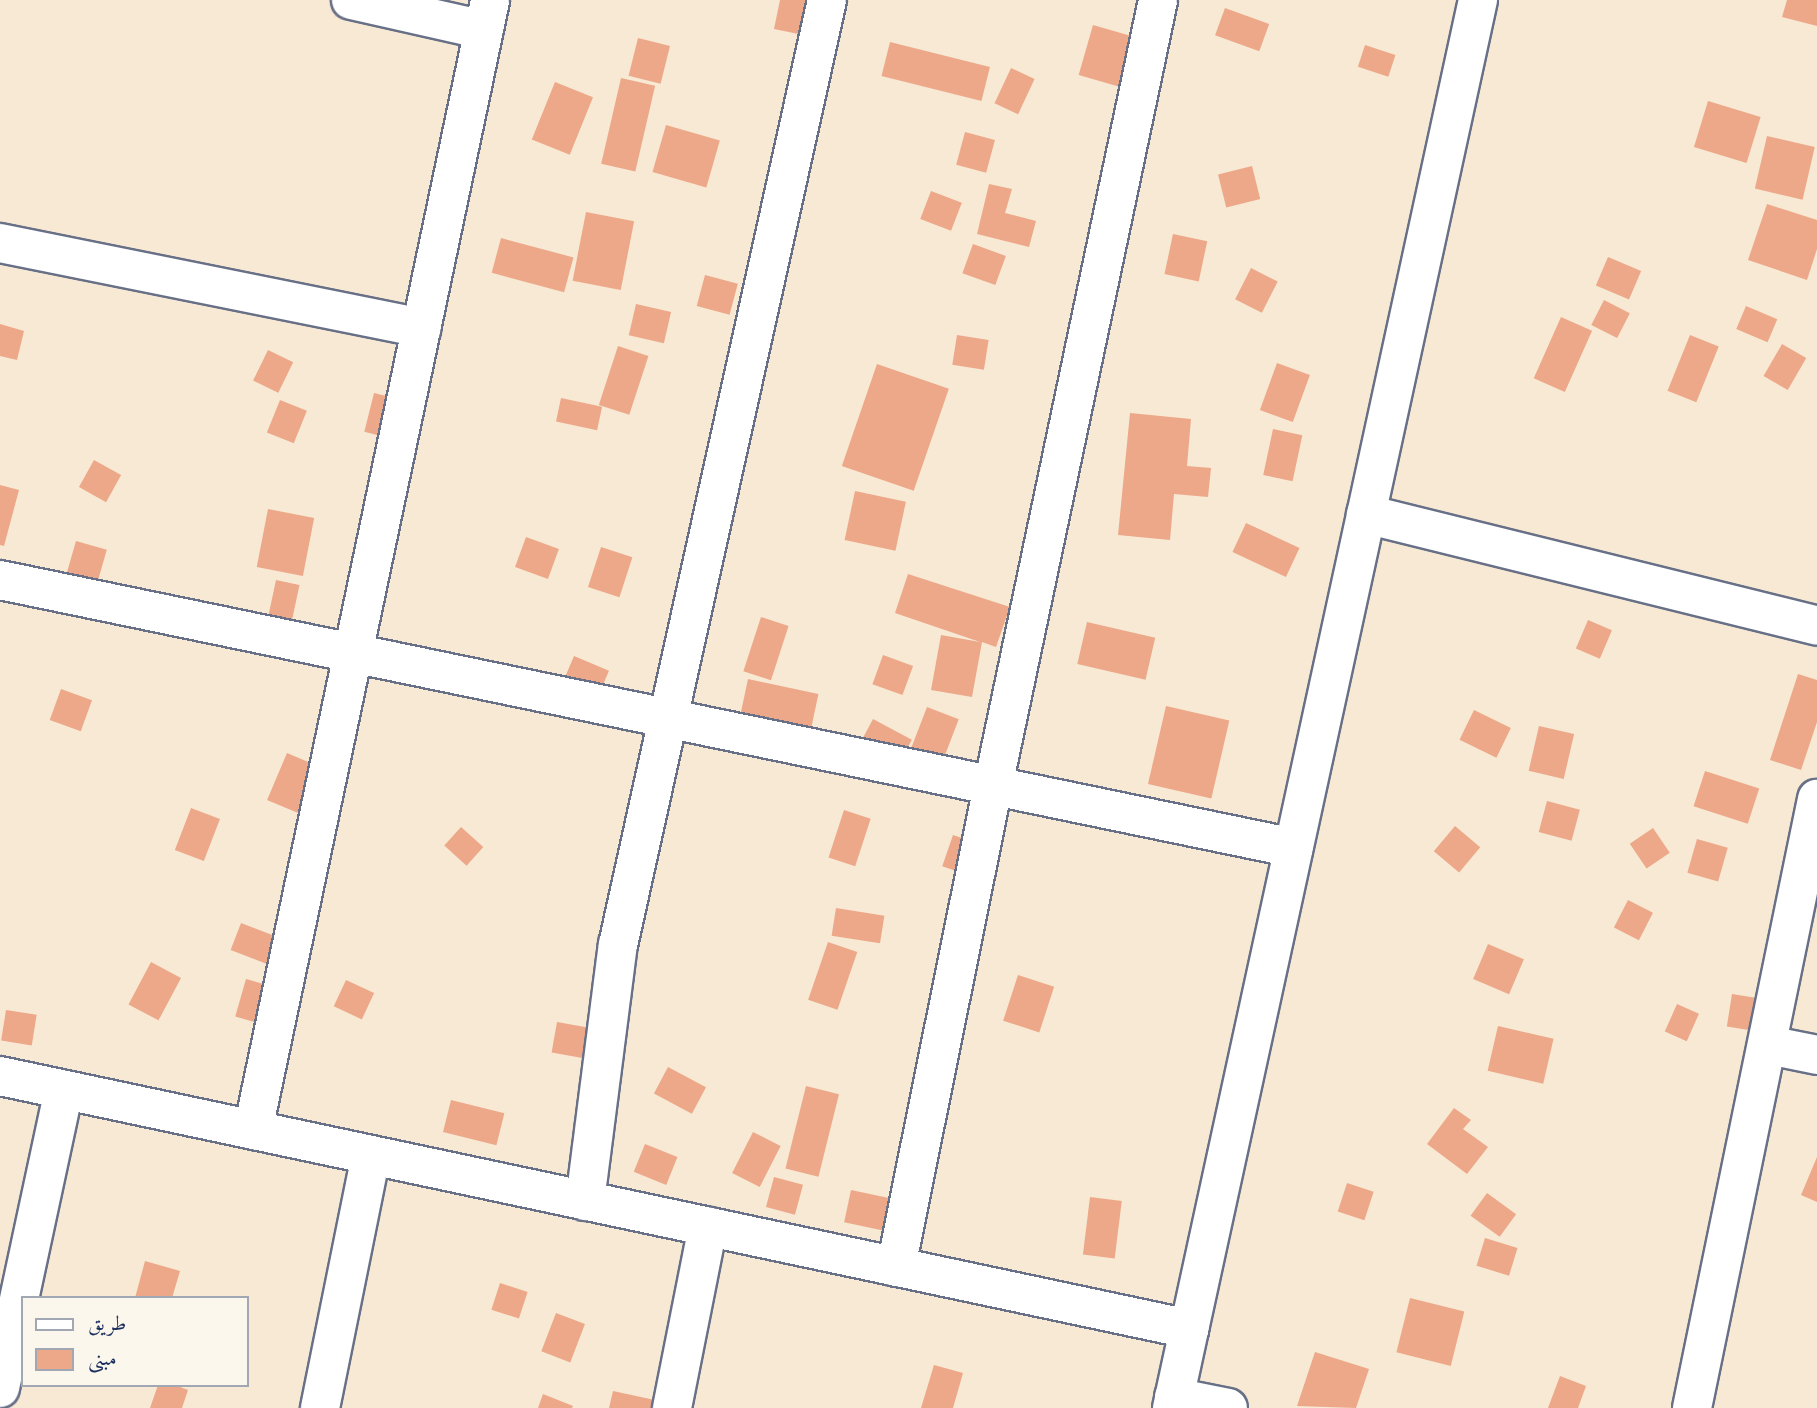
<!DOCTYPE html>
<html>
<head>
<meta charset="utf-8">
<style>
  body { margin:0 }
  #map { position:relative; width:1817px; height:1408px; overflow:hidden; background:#f7e9d3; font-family:Vollkorn,Amiri,serif }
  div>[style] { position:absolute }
  .building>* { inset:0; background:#eda889; transform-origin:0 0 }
  .roads { filter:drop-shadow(2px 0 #687087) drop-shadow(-2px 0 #687087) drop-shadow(0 2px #687087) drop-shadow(0 -2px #687087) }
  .street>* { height:38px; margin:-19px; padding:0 19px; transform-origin:19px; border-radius:19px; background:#fff }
  .secondary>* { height:38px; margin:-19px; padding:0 19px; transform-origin:19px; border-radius:19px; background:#fff }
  span { translate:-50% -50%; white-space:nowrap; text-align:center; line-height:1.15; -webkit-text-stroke:5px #fbf7ec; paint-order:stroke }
  .legend { position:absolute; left:21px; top:1296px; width:228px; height:91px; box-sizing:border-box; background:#fbf7ec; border:2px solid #a1a7b3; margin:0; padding:9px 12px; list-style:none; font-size:21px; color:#1b2f5e }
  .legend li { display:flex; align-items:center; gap:14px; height:35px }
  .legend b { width:35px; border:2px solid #a1a7b3 }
</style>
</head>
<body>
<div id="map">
  <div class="building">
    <div style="clip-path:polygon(780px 0,831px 0,823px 39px,774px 29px)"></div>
    <div style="clip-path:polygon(1787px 0,1817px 0,1817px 26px,1782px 17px)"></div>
    <div style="left:1225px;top:8px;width:47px;height:29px;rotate:20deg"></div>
    <div style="left:1093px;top:25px;width:55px;height:52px;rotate:16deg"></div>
    <div style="left:638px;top:38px;width:33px;height:39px;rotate:14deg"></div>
    <div style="left:890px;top:42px;width:103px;height:35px;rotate:14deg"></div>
    <div style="left:1365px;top:45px;width:32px;height:23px;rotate:18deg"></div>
    <div style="left:1011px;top:68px;width:26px;height:39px;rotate:25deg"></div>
    <div style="left:621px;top:78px;width:35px;height:88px;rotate:13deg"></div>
    <div style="left:555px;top:82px;width:41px;height:62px;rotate:22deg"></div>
    <div style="left:1708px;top:101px;width:55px;height:48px;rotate:17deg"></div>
    <div style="left:666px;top:125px;width:56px;height:49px;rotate:16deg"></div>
    <div style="left:965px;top:132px;width:31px;height:34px;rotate:15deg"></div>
    <div style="left:1767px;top:136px;width:49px;height:54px;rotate:13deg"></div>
    <div style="left:1252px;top:166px;width:34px;height:35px;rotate:76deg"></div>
    <div style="clip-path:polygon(989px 184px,1012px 189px,1005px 213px,1036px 221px,1029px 247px,977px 234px)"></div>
    <div style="left:931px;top:191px;width:33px;height:30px;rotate:21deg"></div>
    <div style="clip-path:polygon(1767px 204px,1817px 220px,1817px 249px,1807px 280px,1748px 260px)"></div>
    <div style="left:586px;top:212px;width:49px;height:70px;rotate:11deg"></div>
    <div style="left:1173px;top:234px;width:35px;height:41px;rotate:12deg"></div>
    <div style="left:501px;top:238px;width:75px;height:36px;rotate:15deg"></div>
    <div style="left:973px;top:244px;width:35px;height:31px;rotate:20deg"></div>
    <div style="left:1608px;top:257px;width:36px;height:31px;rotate:23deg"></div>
    <div style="left:1251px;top:268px;width:30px;height:35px;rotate:27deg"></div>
    <div style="left:705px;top:275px;width:34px;height:32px;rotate:15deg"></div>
    <div style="left:1604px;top:300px;width:29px;height:28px;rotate:27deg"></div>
    <div style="left:636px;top:304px;width:36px;height:32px;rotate:13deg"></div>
    <div style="left:1746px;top:306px;width:34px;height:25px;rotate:23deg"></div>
    <div style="left:1561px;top:317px;width:34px;height:67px;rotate:24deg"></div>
    <div style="clip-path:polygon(0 324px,24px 331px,17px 360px,0 356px)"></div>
    <div style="left:957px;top:335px;width:32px;height:30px;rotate:9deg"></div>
    <div style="left:1690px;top:335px;width:31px;height:60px;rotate:22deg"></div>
    <div style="left:1782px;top:344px;width:28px;height:37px;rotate:30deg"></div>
    <div style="left:618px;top:346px;width:32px;height:62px;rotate:18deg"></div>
    <div style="left:268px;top:350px;width:28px;height:34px;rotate:26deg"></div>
    <div style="left:1277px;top:363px;width:35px;height:50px;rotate:20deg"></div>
    <div style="left:877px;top:364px;width:76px;height:108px;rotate:19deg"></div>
    <div style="left:374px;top:393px;width:34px;height:40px;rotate:14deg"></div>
    <div style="left:561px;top:398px;width:42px;height:24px;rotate:12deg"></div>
    <div style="left:280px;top:400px;width:29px;height:35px;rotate:22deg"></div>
    <div style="clip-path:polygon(1130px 413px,1191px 419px,1187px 466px,1211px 468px,1208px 497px,1174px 494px,1170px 540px,1118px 535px)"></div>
    <div style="left:1273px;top:429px;width:30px;height:47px;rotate:12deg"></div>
    <div style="left:94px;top:460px;width:31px;height:31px;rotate:29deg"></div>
    <div style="clip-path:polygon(0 485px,19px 490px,4px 546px,0 545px)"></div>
    <div style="left:855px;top:491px;width:52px;height:50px;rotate:12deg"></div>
    <div style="left:268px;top:509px;width:47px;height:59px;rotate:11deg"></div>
    <div style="left:1246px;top:523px;width:59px;height:32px;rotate:25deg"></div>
    <div style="left:526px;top:537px;width:35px;height:32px;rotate:20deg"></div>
    <div style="left:76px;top:541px;width:32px;height:42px;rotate:16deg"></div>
    <div style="left:601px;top:547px;width:33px;height:42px;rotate:18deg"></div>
    <div style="clip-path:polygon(908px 574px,1010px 607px,996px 647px,982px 642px,972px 697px,931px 690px,941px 635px,980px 642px,895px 613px)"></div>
    <div style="left:276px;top:580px;width:24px;height:38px;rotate:12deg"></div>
    <div style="left:761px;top:617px;width:29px;height:57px;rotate:18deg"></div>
    <div style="left:1588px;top:620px;width:26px;height:31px;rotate:23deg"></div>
    <div style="left:1087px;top:622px;width:70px;height:43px;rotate:13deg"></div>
    <div style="left:883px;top:655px;width:32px;height:31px;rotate:20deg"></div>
    <div style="left:574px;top:656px;width:38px;height:29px;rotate:23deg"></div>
    <div style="clip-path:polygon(1798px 674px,1817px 680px,1817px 722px,1801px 770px,1770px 760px)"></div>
    <div style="left:748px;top:679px;width:72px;height:47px;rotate:12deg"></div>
    <div style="left:61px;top:689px;width:33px;height:33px;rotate:20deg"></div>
    <div style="left:1166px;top:706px;width:65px;height:80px;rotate:13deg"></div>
    <div style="left:927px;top:707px;width:34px;height:51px;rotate:21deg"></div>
    <div style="left:1474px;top:710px;width:41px;height:33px;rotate:26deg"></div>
    <div style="left:873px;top:719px;width:44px;height:26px;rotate:28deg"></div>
    <div style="left:1539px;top:726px;width:36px;height:46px;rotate:13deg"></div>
    <div style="left:287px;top:753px;width:33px;height:51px;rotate:23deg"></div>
    <div style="left:1705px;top:771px;width:57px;height:37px;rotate:18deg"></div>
    <div style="left:1547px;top:801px;width:34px;height:32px;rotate:15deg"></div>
    <div style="left:191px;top:808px;width:31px;height:45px;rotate:21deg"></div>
    <div style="left:844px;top:810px;width:28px;height:50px;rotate:18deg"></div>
    <div style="left:1455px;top:826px;width:33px;height:33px;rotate:40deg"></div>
    <div style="left:461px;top:827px;width:30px;height:25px;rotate:42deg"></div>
    <div style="left:1653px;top:828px;width:30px;height:28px;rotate:56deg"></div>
    <div style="left:953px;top:835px;width:28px;height:33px;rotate:19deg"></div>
    <div style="left:1697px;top:839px;width:32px;height:35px;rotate:16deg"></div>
    <div style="left:1628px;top:900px;width:28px;height:31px;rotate:27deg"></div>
    <div style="left:836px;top:908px;width:49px;height:28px;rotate:9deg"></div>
    <div style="left:241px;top:923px;width:53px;height:29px;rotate:21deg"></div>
    <div style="left:828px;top:942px;width:31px;height:61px;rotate:19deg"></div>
    <div style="left:1488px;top:944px;width:39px;height:38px;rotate:23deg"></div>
    <div style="left:151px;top:962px;width:34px;height:48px;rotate:28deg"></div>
    <div style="left:1018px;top:975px;width:38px;height:48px;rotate:18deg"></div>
    <div style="left:246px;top:979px;width:29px;height:39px;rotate:16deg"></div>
    <div style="left:346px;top:980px;width:31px;height:29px;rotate:25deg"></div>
    <div style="left:1732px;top:994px;width:36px;height:33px;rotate:9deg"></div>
    <div style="left:1677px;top:1004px;width:24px;height:30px;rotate:24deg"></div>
    <div style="left:6px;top:1010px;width:31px;height:31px;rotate:9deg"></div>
    <div style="left:557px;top:1022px;width:54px;height:31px;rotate:10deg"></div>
    <div style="left:1498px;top:1026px;width:57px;height:46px;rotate:13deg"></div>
    <div style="left:668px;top:1067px;width:43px;height:30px;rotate:28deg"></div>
    <div style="left:806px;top:1086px;width:34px;height:85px;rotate:14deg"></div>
    <div style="left:451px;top:1100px;width:55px;height:33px;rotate:14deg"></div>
    <div style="clip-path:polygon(1454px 1108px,1471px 1120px,1463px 1129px,1488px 1147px,1467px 1174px,1427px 1144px)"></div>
    <div style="left:753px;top:1132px;width:31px;height:46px;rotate:27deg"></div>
    <div style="left:645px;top:1144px;width:35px;height:30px;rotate:22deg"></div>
    <div style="clip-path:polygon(1817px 1157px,1817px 1202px,1801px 1195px)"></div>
    <div style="left:774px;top:1177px;width:30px;height:31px;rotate:15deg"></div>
    <div style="left:1347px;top:1183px;width:28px;height:30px;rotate:18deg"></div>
    <div style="left:851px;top:1190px;width:53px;height:33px;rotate:12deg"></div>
    <div style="left:1487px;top:1193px;width:36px;height:28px;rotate:36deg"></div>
    <div style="left:1090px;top:1197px;width:32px;height:58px;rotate:7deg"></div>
    <div style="left:1485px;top:1238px;width:34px;height:29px;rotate:17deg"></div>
    <div style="clip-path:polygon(145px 1261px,180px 1271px,172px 1298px,135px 1298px)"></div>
    <div style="left:500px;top:1283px;width:29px;height:28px;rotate:18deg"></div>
    <div style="left:1410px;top:1298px;width:56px;height:56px;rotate:14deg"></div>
    <div style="left:556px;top:1313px;width:31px;height:41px;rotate:21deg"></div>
    <div style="clip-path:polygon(1315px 1352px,1369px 1369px,1356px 1408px,1297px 1406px)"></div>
    <div style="clip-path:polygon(934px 1365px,963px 1373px,953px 1408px,921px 1408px)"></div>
    <div style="clip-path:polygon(1560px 1376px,1586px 1386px,1578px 1408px,1548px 1408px)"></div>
    <div style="clip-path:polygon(158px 1385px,175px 1385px,188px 1390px,182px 1408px,150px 1408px)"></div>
    <div style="clip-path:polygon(613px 1391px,664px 1402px,663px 1408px,609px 1408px)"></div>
    <div style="clip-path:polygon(543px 1394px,573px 1406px,572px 1408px,538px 1408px)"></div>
  </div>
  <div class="roads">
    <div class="street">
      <div style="left:351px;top:0;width:136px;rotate:12.7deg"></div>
      <div style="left:0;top:243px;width:430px;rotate:11.4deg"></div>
      <div style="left:1366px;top:514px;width:465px;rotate:13.9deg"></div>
      <div style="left:0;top:580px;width:1321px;rotate:11.7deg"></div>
      <div style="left:1768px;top:1045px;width:50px;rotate:11.5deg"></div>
      <div style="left:0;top:1076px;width:1216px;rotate:12.01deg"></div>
      <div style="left:253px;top:1130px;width:1155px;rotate:-78.15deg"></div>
      <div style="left:585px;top:1201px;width:258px;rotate:-82.7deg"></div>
      <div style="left:618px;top:945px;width:968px;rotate:-77.53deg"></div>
      <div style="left:896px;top:1267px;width:491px;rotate:-78.6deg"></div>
      <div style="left:993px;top:786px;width:803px;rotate:-78.14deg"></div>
      <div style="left:0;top:1388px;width:305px;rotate:-77.9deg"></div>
      <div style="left:1174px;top:1397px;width:55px;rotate:11.5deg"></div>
      <div style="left:320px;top:1408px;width:258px;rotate:-78.6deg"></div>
      <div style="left:672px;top:1408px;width:185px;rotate:-78.8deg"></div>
      <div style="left:1692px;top:1408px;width:622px;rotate:-78.4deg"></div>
    </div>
    <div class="secondary">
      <div style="left:1172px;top:1408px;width:1441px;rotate:-77.74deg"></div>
    </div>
  </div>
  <ul class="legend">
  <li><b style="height:9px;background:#fff"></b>طريق</li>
  <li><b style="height:19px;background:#eda889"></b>مبنى</li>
  </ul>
</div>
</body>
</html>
